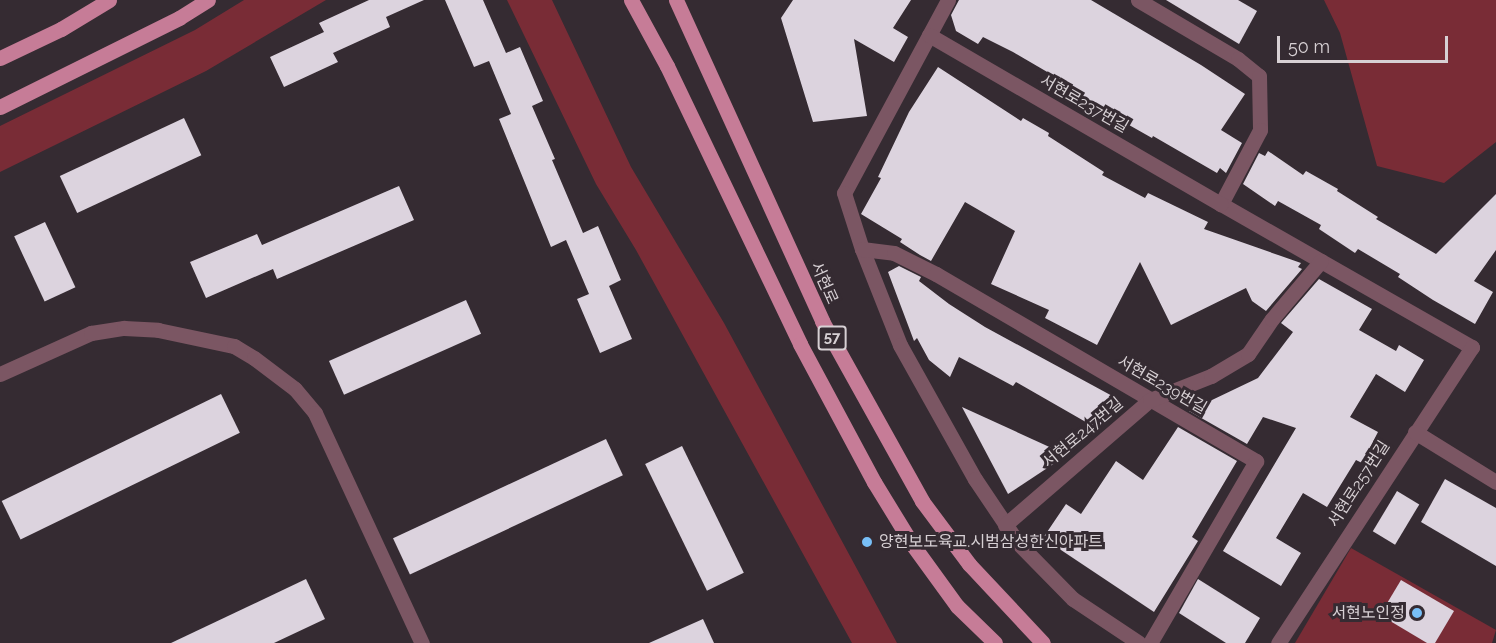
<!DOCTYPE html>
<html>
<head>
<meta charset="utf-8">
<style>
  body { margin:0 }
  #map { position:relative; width:1496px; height:643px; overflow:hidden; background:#352b32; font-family:Raleway,"Noto Sans KR",sans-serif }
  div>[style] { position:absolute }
  .green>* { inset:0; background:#792c36 }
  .building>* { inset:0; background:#dcd3de; transform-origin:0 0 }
  .minor>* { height:15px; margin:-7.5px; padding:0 7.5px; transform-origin:7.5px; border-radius:7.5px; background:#7b5663 }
  .major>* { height:15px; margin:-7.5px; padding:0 7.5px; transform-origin:7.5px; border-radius:7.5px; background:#c67c97 }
  .dots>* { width:16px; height:16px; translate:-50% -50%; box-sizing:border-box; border:3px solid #352b32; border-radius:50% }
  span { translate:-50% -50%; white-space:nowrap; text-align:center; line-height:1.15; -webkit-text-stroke:6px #352b32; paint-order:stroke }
  .shield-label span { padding:2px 4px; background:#352b32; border:2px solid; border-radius:4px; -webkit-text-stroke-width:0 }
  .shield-label { font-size:15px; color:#d7d0d4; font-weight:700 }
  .street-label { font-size:16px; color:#d7d0d4 }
  .poi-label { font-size:16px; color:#d7d0d4 }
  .left { translate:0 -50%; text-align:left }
  .right { translate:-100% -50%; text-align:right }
  .scale { position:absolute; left:1277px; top:36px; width:171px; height:27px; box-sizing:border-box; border:3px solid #d7d0d4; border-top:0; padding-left:8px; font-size:18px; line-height:21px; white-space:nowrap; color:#d7d0d4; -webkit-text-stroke:4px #352b32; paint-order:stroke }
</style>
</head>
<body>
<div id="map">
  <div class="green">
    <div style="clip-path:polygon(244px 0,326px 0,206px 71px,0 172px,0 126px,195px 30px)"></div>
    <div style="clip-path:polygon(507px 0,552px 0,631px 167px,724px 323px,897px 643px,852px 643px,636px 250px,596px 184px)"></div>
    <div style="clip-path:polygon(1324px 0,1496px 0,1496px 142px,1444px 183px,1377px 166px,1340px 33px)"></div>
    <div style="clip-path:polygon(1351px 548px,1496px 630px,1492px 643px,1295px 643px)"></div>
  </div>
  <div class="building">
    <div style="clip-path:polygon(369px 0,424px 0,386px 17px,390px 27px,333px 53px,338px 62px,284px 87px,270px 57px,324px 32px,319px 23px)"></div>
    <div style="clip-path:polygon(445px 0,483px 0,506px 53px,520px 47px,543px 101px,532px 106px,555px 159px,552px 160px,583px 233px,598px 226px,621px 280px,609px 286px,632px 339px,600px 353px,577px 299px,589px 294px,566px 240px,551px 247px,499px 119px,511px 114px,489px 61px,474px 67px)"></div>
    <div style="clip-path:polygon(793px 0,911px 0,893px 28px,908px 37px,894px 62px,854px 39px,867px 116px,813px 122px,781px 18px)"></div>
    <div style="clip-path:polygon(959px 0,1091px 0,1201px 65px,1245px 94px,1221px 130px,1242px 143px,1226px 173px,1220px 168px,1217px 173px,1153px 136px,1152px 138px,1046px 78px,1049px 73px,1013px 52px,983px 37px,978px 44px,956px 31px,951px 15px)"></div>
    <div style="clip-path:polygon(1166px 0,1238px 0,1257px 11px,1239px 44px)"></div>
    <div style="clip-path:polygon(938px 67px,1021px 121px,1023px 118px,1049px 133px,1048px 136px,1104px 172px,1102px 175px,1145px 198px,1148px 193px,1208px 222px,1204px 229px,1301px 263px,1298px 267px,1302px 269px,1266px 311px,1252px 301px,1246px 288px,1171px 325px,1140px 262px,1097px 345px,1045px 318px,1049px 310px,991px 284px,1015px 231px,965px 202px,931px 261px,920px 255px,900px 242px,902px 239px,861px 214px,881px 178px,878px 177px,909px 112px)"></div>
    <div style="left:184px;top:118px;width:41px;height:137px;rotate:65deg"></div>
    <div style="clip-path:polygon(1268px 151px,1303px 175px,1306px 171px,1338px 189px,1337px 191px,1378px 217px,1376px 219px,1436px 254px,1496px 194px,1496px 250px,1474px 281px,1493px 292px,1475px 324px,1433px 300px,1398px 277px,1400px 274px,1358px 249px,1355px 253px,1319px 229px,1321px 225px,1278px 201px,1275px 206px,1243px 184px,1259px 153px,1265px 156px)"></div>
    <div style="clip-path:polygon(399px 186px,414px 220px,277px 279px,273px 269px,206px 298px,190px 262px,257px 234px,262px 245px)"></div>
    <div style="left:45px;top:222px;width:72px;height:34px;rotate:65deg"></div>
    <div style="clip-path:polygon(899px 266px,921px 277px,919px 281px,949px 304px,985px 327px,1116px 398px,1098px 429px,1016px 382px,1013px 386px,959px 357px,950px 377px,929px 360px,917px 338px,914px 341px,888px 272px)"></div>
    <div style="clip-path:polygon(1319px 279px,1372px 309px,1359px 330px,1396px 351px,1399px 345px,1424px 360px,1405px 392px,1376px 374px,1350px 417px,1378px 432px,1362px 463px,1356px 460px,1327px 507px,1303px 493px,1276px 538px,1301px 553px,1281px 586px,1223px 551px,1296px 428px,1263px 417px,1247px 444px,1189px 411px,1258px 378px,1293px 332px,1281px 323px)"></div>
    <div style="left:466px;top:300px;width:37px;height:150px;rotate:66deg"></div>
    <div style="left:221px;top:394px;width:43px;height:244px;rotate:64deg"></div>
    <div style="clip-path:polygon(962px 407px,1067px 455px,1008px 494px)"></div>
    <div style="clip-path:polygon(1178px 427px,1237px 461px,1192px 537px,1198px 541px,1154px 612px,1043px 538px,1066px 504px,1081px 514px,1116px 461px,1143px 480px)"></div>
    <div style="left:606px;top:439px;width:40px;height:235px;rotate:65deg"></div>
    <div style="left:682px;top:446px;width:141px;height:41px;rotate:64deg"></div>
    <div style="clip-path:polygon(1445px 479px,1496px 508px,1496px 566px,1421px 522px)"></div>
    <div style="left:1397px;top:491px;width:26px;height:47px;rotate:31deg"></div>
    <div style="clip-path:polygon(306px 579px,325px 619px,274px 643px,171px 643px)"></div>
    <div style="clip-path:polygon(1198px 579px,1260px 618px,1245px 643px,1226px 643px,1179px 613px)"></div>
    <div style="clip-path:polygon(1401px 580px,1454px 611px,1435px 643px,1427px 643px,1380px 615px)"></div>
    <div style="clip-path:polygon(703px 619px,714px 643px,649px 643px)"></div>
  </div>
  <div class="minor">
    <div style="left:948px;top:0;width:219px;rotate:118.3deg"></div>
    <div style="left:844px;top:193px;width:59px;rotate:72.2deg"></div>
    <div style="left:862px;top:249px;width:103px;rotate:68.4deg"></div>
    <div style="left:900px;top:345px;width:154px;rotate:60.8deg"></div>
    <div style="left:975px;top:479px;width:77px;rotate:56.1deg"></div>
    <div style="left:1018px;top:543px;width:78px;rotate:45.5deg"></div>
    <div style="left:1073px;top:599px;width:79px;rotate:33.7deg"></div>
    <div style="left:1138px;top:0;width:116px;rotate:30.5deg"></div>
    <div style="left:1238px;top:59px;width:27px;rotate:39deg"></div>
    <div style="left:1259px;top:76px;width:54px;rotate:88.9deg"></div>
    <div style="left:1260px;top:130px;width:84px;rotate:117.8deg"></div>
    <div style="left:1221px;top:204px;width:289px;rotate:29.7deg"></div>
    <div style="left:1472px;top:347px;width:354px;rotate:123.2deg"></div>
    <div style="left:929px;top:35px;width:337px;rotate:30.1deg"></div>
    <div style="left:862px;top:249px;width:32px;rotate:7deg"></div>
    <div style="left:894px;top:253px;width:47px;rotate:26.6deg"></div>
    <div style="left:936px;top:274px;width:371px;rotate:30.3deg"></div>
    <div style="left:1256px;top:461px;width:211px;rotate:120.2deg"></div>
    <div style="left:0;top:374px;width:100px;rotate:-24.3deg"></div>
    <div style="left:91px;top:333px;width:33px;rotate:-9deg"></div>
    <div style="left:124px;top:328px;width:34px;rotate:3deg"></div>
    <div style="left:158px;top:330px;width:78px;rotate:11.9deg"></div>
    <div style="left:234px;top:346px;width:23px;rotate:31deg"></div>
    <div style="left:254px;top:358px;width:51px;rotate:37.1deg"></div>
    <div style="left:295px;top:389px;width:31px;rotate:50deg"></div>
    <div style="left:315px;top:413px;width:254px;rotate:65.1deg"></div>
    <div style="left:1415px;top:432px;width:95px;rotate:31.7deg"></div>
    <div style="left:1005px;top:525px;width:191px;rotate:-40.8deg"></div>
    <div style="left:1150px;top:400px;width:66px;rotate:-21.5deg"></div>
    <div style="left:1211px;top:376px;width:43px;rotate:-30.7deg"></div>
    <div style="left:1248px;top:354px;width:42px;rotate:-55.6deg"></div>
    <div style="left:1272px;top:319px;width:76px;rotate:-49.8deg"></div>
  </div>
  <div class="major">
    <div style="left:631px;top:0;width:75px;rotate:61.4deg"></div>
    <div style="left:667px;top:66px;width:308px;rotate:64.4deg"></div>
    <div style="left:800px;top:344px;width:157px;rotate:61.8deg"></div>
    <div style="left:874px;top:482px;width:73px;rotate:58.5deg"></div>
    <div style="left:912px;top:544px;width:77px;rotate:54deg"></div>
    <div style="left:957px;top:606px;width:53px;rotate:44.2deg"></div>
    <div style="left:676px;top:0;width:353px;rotate:65.5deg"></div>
    <div style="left:822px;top:321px;width:206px;rotate:60.9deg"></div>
    <div style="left:922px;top:501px;width:79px;rotate:53.3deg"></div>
    <div style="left:969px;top:564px;width:108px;rotate:46.9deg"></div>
    <div style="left:0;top:58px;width:68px;rotate:-25.4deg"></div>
    <div style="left:61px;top:29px;width:56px;rotate:-31.1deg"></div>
    <div style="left:0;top:107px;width:200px;rotate:-26.4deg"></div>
    <div style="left:179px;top:18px;width:34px;rotate:-32deg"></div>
  </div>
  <div class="dots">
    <div style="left:867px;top:542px;background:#78bff7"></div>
    <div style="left:1417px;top:613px;background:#78bff7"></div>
  </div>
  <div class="shield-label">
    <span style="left:832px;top:338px">57</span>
  </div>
  <div class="street-label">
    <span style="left:1084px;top:104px;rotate:30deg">서현로237번길</span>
    <span style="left:824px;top:283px;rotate:66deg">서현로</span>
    <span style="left:1162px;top:385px;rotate:30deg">서현로239번길</span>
    <span style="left:1083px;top:433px;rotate:-40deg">서현로247번길</span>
    <span style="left:1359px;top:484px;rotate:-57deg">서현로257번길</span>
  </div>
  <div class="poi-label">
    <span class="left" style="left:879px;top:542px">양현보도육교.시범삼성한신아파트</span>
    <span class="right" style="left:1405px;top:613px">서현노인정</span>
  </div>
  <div class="scale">50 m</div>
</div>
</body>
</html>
